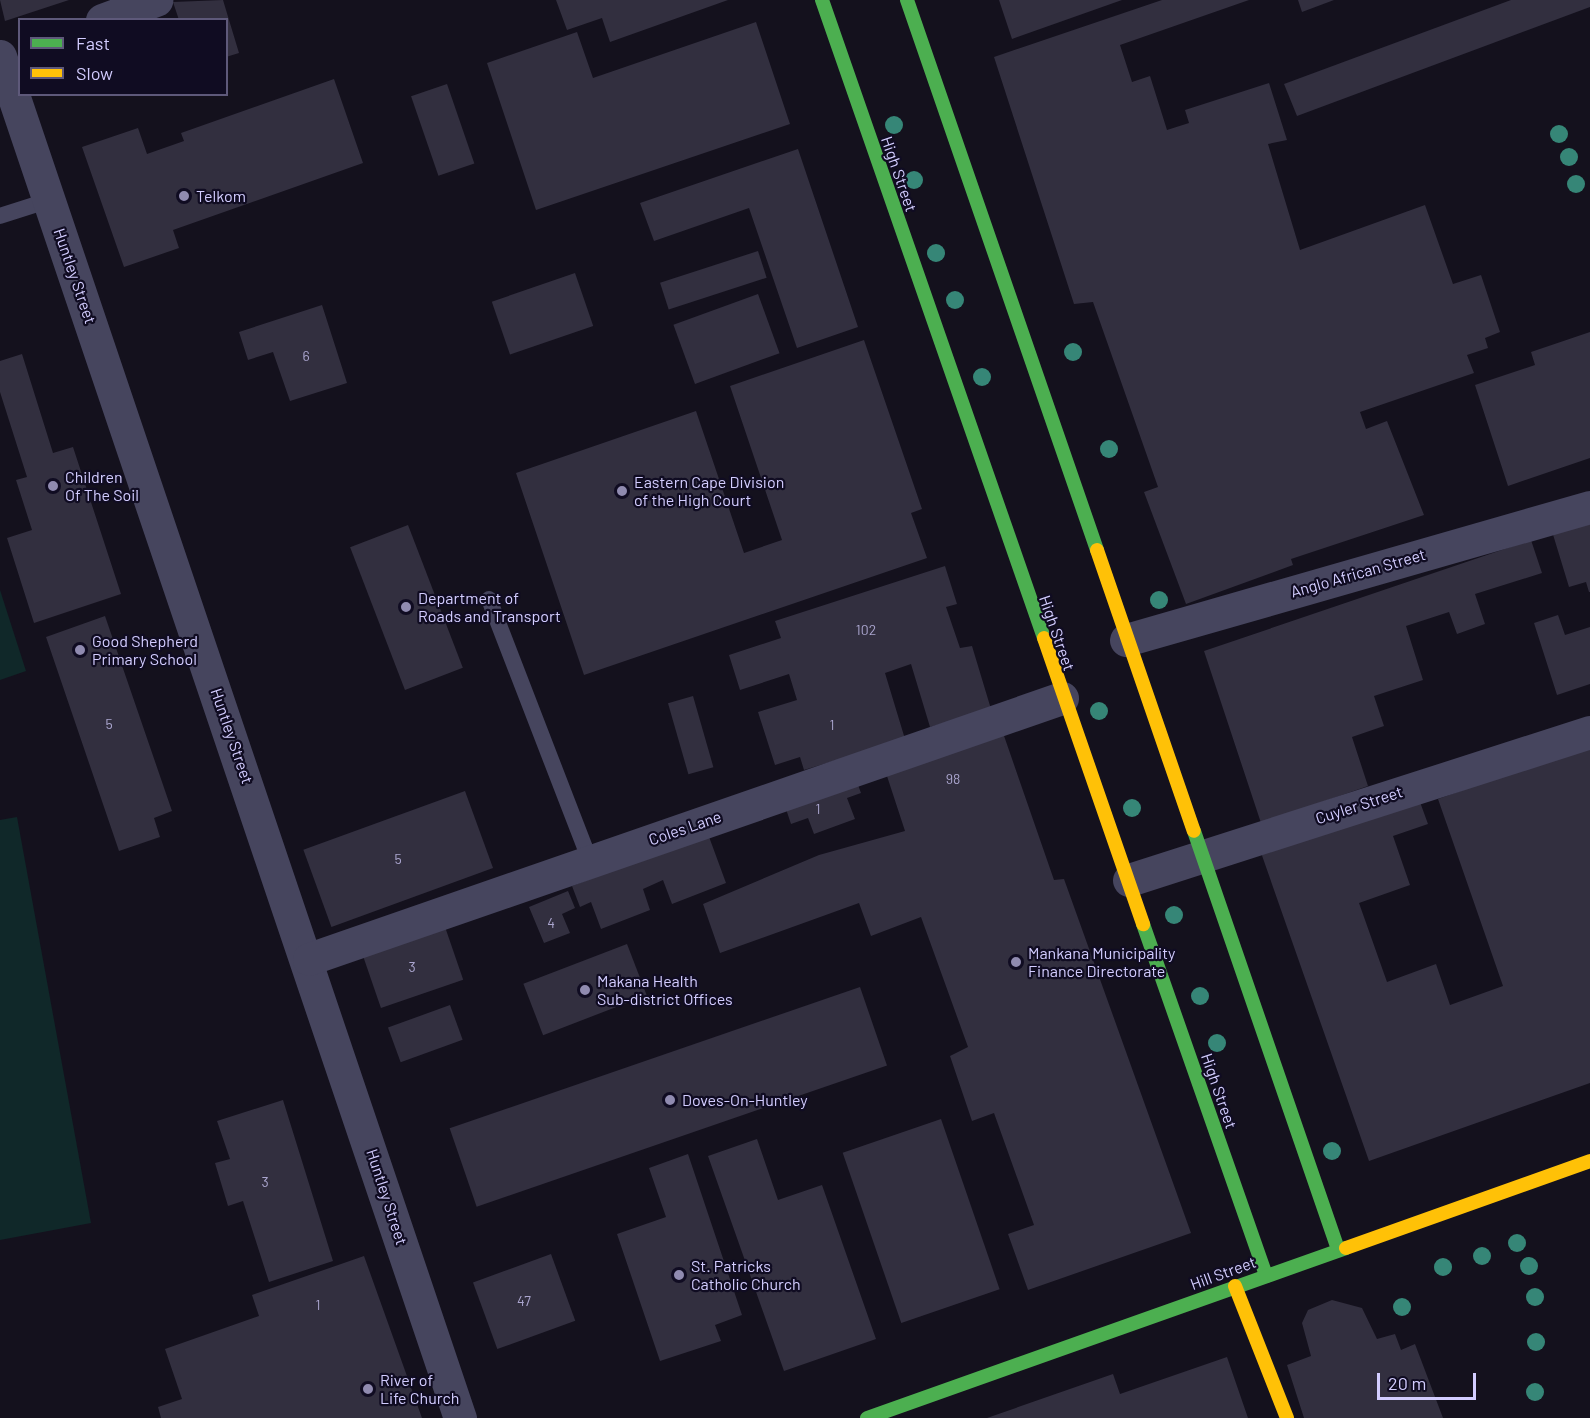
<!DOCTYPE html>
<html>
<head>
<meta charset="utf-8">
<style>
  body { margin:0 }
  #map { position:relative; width:1590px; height:1418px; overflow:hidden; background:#14111d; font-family:Barlow,sans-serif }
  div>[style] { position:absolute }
  .green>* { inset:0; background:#102829 }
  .building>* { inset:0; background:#322f3f; transform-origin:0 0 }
  .lane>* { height:16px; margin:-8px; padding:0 8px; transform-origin:8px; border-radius:8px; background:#46455e }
  .street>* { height:33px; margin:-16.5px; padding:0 16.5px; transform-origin:16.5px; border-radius:16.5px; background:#46455e }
  .fast>* { height:14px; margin:-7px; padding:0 7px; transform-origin:7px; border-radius:7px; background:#4caf50 }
  .slow>* { height:14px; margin:-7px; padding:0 7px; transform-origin:7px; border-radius:7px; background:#ffc107 }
  .trees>* { width:18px; height:18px; margin:-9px; border-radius:50%; background:#368677 }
  .dots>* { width:16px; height:16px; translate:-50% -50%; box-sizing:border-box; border:3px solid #100c22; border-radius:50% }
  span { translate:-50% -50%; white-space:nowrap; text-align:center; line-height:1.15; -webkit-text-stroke:4.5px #100c22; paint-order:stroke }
  .number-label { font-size:14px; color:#aba6cf }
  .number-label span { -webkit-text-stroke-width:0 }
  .street-label { font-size:16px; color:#d3cdff }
  .poi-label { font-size:16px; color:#d3cdff }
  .left { translate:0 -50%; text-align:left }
  .legend { position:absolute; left:18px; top:18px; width:210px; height:78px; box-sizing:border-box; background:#100c22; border:2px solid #5e597a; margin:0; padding:8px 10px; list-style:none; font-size:18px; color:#d3cdff }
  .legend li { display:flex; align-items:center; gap:12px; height:30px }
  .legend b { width:30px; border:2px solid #5e597a }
  .scale { position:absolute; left:1377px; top:1373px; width:99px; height:27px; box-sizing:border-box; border:3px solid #d3cdff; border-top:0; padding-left:8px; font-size:18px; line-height:21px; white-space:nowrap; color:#d3cdff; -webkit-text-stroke:4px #100c22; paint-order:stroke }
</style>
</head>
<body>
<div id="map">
  <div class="green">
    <div style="clip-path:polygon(0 590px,26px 671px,0 680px)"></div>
    <div style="clip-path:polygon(17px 817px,91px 1223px,0 1240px,0 820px)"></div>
  </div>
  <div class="building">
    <div style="clip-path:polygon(0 0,69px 0,5px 21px)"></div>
    <div style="clip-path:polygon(223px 0,239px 53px,226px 57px,226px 20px,179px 20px,173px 2px)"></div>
    <div style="clip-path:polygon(556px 0,728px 0,610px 42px,602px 18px,567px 30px)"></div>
    <div style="clip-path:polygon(999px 0,1122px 0,1012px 39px)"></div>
    <div style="clip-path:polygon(1162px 0,1249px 0,1120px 45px,1132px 82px,1150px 76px,1167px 130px,1189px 123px,1185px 110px,1269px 83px,1287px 140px,1268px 144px,1300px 250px,1425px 205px,1453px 284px,1481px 275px,1500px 332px,1485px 338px,1488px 348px,1467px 355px,1474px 373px,1360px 412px,1366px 429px,1387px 421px,1424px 515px,1291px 559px,1293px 565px,1186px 604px,1144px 492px,1158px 487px,1093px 302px,1074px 304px,994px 57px)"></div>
    <div style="clip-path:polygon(1298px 0,1334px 0,1302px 12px)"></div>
    <div style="clip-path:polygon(1511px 0,1590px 0,1590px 7px,1297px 116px,1284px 84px)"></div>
    <div style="clip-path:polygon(756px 22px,790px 124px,536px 210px,487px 63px,577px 32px,593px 78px)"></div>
    <div style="clip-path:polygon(334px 79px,363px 163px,173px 230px,179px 248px,124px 267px,82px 147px,138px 128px,147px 154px,184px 141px,181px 133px)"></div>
    <div style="left:447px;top:84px;width:84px;height:38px;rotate:71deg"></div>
    <div style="clip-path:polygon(798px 149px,858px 327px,797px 348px,749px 208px,654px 241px,640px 203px)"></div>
    <div style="left:758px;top:251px;width:28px;height:103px;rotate:72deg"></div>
    <div style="left:575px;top:273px;width:56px;height:88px;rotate:71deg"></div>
    <div style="left:758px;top:294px;width:63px;height:90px;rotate:70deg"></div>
    <div style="clip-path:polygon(322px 305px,347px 383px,290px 401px,273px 352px,248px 360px,239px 332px)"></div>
    <div style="clip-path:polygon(1590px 332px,1590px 458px,1508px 486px,1475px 385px,1535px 365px,1531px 352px)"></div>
    <div style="clip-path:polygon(864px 340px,922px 509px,911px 513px,927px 558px,584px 675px,516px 473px,696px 411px,744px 553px,782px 540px,730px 386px)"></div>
    <div style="clip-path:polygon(22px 354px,53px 453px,73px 447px,121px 594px,34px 623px,7px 538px,32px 530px,16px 480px,27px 477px,0 392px,0 361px)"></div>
    <div style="clip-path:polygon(1590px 516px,1590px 592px,1589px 592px,1586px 582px,1569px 587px,1551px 528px)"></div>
    <div style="left:408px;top:525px;width:153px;height:62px;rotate:69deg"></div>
    <div style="clip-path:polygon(1531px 540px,1542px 573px,1475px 594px,1485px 624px,1457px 634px,1449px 612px,1406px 626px,1423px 680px,1374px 696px,1384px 726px,1352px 737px,1368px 786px,1261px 823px,1204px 651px)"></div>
    <div style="clip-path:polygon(945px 566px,957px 604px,946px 607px,960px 648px,972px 646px,991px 709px,930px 727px,911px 664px,885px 673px,905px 739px,804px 770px,800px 757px,775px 765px,758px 712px,797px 700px,789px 674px,740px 690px,729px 655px,781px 638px,775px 621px)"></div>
    <div style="clip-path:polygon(1558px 615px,1565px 635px,1590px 627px,1590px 684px,1557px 695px,1534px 623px)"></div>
    <div style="clip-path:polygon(105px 616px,172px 811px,154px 818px,160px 837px,119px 851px,46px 637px)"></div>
    <div style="left:693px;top:696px;width:74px;height:26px;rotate:74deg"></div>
    <div style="clip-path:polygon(1002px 730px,1054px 880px,1064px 879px,1191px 1233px,1028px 1290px,1008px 1234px,1034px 1225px,994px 1113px,972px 1121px,950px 1056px,968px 1047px,921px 917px,871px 936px,859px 903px,720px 953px,703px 904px,819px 855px,905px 831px,885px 770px)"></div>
    <div style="clip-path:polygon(1590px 745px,1590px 1083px,1369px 1161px,1259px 847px,1416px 791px,1428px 824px,1393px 836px,1410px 885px,1359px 903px,1387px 982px,1436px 964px,1450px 1005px,1503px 986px,1438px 799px)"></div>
    <div style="clip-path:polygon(854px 774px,861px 793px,847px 798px,855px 819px,814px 834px,808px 818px,791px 824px,783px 800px)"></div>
    <div style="left:465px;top:791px;width:82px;height:172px;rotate:70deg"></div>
    <div style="clip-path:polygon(708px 834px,726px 883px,672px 904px,663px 880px,643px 889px,650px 910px,601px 929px,591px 902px,580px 907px,572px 886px)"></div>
    <div style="clip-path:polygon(568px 891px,575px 908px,562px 914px,570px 933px,544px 943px,529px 907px)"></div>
    <div style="left:444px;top:924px;width:59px;height:87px;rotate:71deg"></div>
    <div style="left:627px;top:944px;width:55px;height:111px;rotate:69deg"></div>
    <div style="left:860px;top:987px;width:83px;height:434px;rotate:71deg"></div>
    <div style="left:450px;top:1005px;width:37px;height:66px;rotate:70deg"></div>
    <div style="clip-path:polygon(283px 1100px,333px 1261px,269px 1282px,243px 1201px,228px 1206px,215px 1163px,230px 1159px,217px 1121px)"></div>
    <div style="left:941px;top:1119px;width:180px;height:104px;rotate:71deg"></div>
    <div style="clip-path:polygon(757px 1139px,778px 1200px,822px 1185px,876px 1339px,784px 1371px,708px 1156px)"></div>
    <div style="clip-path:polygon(688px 1154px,742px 1315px,715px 1325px,721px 1341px,660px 1361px,617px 1234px,666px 1217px,649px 1168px)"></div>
    <div style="left:551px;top:1254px;width:71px;height:83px;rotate:70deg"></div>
    <div style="clip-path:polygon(364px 1256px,422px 1418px,161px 1418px,158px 1407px,182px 1399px,165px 1349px,259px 1316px,252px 1295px)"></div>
    <div style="clip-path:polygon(1332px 1300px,1362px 1308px,1377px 1339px,1395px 1334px,1401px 1350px,1415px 1344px,1443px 1418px,1304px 1418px,1287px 1365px,1311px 1356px,1302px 1323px,1308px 1310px)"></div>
    <div style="clip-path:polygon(1227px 1357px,1248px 1418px,987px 1418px,1113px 1374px,1120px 1394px)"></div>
  </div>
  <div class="lane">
    <div style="left:0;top:216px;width:52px;rotate:-17.7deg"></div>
    <div style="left:489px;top:599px;width:281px;rotate:68.9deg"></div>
  </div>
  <div class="street">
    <div style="left:102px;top:20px;width:58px;rotate:-20.3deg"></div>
    <div style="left:0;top:56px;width:1438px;rotate:71.34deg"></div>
    <div style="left:1126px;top:640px;width:483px;rotate:-16deg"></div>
    <div style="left:1129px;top:880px;width:484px;rotate:-17.8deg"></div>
    <div style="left:309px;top:959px;width:797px;rotate:-19.12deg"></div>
  </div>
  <div class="fast">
    <div style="left:822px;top:0;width:676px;rotate:70.81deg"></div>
    <div style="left:907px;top:0;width:582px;rotate:70.94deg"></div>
    <div style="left:1194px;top:831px;width:443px;rotate:71deg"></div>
    <div style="left:1143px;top:924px;width:373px;rotate:70.7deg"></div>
    <div style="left:867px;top:1418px;width:508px;rotate:-19.54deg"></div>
  </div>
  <div class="slow">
    <div style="left:1097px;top:550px;width:297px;rotate:71deg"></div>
    <div style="left:1044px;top:638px;width:303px;rotate:70.9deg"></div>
    <div style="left:1346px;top:1248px;width:259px;rotate:-19.6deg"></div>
    <div style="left:1235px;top:1286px;width:142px;rotate:68.5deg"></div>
  </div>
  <div class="trees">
    <div style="left:894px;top:125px"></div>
    <div style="left:1559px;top:134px"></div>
    <div style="left:1569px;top:157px"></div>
    <div style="left:914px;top:180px"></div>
    <div style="left:1576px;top:184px"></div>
    <div style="left:936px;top:253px"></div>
    <div style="left:955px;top:300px"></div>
    <div style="left:1073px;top:352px"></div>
    <div style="left:982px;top:377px"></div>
    <div style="left:1109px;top:449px"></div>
    <div style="left:1159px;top:600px"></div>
    <div style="left:1099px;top:711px"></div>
    <div style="left:1132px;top:808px"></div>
    <div style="left:1174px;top:915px"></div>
    <div style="left:1200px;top:996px"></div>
    <div style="left:1217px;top:1043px"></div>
    <div style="left:1332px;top:1151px"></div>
    <div style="left:1517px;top:1243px"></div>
    <div style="left:1482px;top:1256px"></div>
    <div style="left:1529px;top:1266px"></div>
    <div style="left:1443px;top:1267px"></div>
    <div style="left:1535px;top:1297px"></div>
    <div style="left:1402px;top:1307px"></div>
    <div style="left:1536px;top:1342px"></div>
    <div style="left:1535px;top:1392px"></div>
  </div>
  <div class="dots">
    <div style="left:184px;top:196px;background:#908bb0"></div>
    <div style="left:53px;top:486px;background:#908bb0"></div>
    <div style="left:622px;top:491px;background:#908bb0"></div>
    <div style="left:406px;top:607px;background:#908bb0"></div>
    <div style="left:80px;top:650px;background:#908bb0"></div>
    <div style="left:1016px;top:962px;background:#908bb0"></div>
    <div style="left:585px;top:990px;background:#908bb0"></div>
    <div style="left:670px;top:1100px;background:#908bb0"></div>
    <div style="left:679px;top:1275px;background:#908bb0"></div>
    <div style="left:368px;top:1389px;background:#908bb0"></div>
  </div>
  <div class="number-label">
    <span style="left:306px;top:356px">6</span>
    <span style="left:866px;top:630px">102</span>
    <span style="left:109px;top:724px">5</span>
    <span style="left:832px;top:725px">1</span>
    <span style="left:953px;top:779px">98</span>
    <span style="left:818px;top:809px">1</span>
    <span style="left:398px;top:859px">5</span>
    <span style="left:551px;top:923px">4</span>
    <span style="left:412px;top:967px">3</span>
    <span style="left:265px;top:1182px">3</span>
    <span style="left:524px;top:1301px">47</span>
    <span style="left:318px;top:1305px">1</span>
  </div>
  <div class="street-label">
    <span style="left:899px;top:174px;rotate:71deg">High Street</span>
    <span style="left:75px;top:276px;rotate:71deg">Huntley Street</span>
    <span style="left:1358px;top:573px;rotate:-16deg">Anglo African Street</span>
    <span style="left:1057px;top:633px;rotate:71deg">High Street</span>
    <span style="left:232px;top:736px;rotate:71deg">Huntley Street</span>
    <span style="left:1359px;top:805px;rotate:-18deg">Cuyler Street</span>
    <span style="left:685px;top:828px;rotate:-19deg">Coles Lane</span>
    <span style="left:1219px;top:1091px;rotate:71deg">High Street</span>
    <span style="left:387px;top:1197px;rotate:72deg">Huntley Street</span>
    <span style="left:1223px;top:1273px;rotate:-20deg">Hill Street</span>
  </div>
  <div class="poi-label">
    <span class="left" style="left:196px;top:196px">Telkom</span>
    <span class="left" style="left:65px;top:486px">Children<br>Of The Soil</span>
    <span class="left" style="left:634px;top:491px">Eastern Cape Division<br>of the High Court</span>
    <span class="left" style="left:418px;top:607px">Department of<br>Roads and Transport</span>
    <span class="left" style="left:92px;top:650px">Good Shepherd<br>Primary School</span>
    <span class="left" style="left:1028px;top:962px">Mankana Municipality<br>Finance Directorate</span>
    <span class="left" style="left:597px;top:990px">Makana Health<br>Sub-district Offices</span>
    <span class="left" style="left:682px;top:1100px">Doves-On-Huntley</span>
    <span class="left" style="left:691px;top:1275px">St. Patricks<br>Catholic Church</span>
    <span class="left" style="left:380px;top:1389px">River of<br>Life Church</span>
  </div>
  <ul class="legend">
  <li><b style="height:8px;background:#4caf50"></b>Fast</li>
  <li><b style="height:8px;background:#ffc107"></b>Slow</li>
  </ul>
  <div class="scale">20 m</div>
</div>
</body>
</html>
